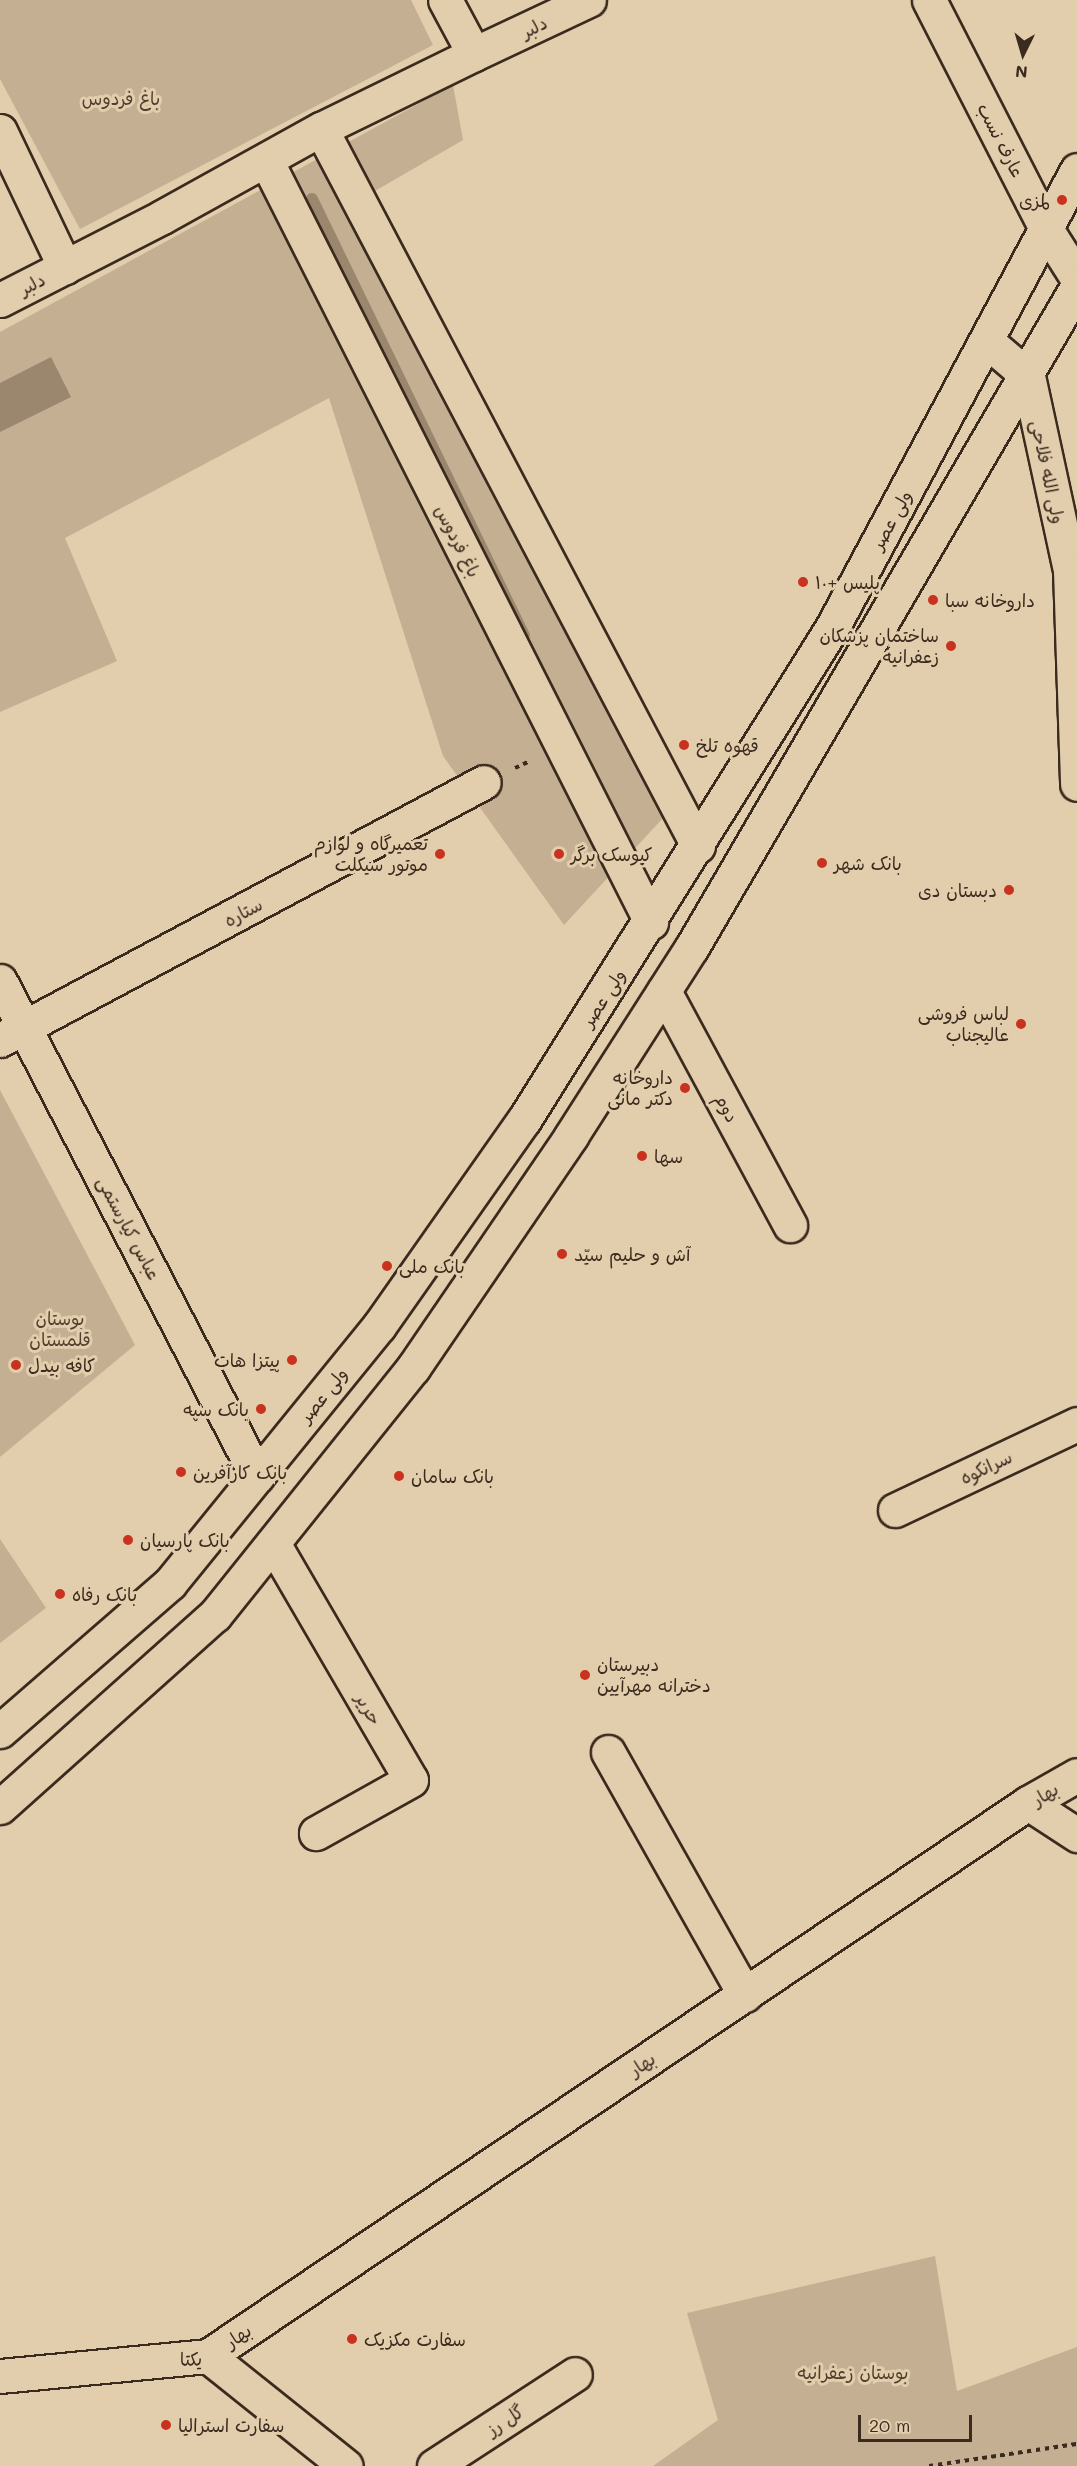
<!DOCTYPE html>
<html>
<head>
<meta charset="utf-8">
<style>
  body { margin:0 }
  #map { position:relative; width:1077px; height:2466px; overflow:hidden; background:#e2cdac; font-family:Mali,"Playpen Sans Arabic",sans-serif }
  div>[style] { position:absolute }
  .green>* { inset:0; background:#c4af92 }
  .water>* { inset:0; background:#9a876e }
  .stream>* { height:12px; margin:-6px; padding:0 6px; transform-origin:6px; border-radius:6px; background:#9a876e }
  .path>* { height:4px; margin-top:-2px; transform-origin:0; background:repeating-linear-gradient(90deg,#3b2a1e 0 4.5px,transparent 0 9px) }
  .roads { filter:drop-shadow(2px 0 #3b2a1e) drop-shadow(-2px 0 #3b2a1e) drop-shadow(0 2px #3b2a1e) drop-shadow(0 -2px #3b2a1e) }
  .street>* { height:33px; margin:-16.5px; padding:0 16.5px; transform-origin:16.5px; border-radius:16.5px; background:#e2cdac }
  .secondary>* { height:33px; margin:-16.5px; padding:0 16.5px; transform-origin:16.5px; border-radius:16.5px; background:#e2cdac }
  .primary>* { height:33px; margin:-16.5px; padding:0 16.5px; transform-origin:16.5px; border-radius:16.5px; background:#e2cdac }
  .dots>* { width:16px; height:16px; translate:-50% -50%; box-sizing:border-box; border:3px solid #e2cdac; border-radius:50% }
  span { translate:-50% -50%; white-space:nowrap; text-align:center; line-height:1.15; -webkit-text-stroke:6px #e2cdac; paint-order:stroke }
  .street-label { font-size:18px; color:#3b2a1e }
  .park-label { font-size:18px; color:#503e2f }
  .poi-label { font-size:18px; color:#3b2a1e }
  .right { translate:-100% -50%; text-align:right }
  .left { translate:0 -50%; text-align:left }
  .north { position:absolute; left:993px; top:24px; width:60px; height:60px; -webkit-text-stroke:4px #e2cdac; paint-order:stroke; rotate:185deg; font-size:16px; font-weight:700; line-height:24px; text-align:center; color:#3b2a1e }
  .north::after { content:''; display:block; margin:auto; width:21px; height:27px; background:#3b2a1e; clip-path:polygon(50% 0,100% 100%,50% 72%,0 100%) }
  .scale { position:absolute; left:858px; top:2415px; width:114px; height:27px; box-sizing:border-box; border:3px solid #3b2a1e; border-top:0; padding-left:8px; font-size:18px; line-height:21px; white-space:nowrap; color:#3b2a1e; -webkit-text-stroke:4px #e2cdac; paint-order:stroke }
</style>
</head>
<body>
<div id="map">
  <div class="green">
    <div style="clip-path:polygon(0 0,411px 0,433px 45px,80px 229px,0 79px)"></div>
    <div style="clip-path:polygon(453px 85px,463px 140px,375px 191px,676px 804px,564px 925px,443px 756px,329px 398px,65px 538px,117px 661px,0 712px,0 332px)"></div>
    <div style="clip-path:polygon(0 1090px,135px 1345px,0 1457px)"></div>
    <div style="clip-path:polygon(0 1539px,46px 1608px,0 1643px)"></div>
    <div style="clip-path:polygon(935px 2256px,957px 2391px,1077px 2347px,1077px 2466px,653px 2466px,718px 2420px,687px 2313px)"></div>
  </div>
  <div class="water">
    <div style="clip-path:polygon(51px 357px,71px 397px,0 432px,0 383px)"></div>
  </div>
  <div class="stream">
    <div style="left:312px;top:199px;width:485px;rotate:64.1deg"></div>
  </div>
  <div class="path">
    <div style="left:515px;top:768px;width:17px;rotate:-25deg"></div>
    <div style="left:929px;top:2466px;width:150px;rotate:-8.5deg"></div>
  </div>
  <div class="roads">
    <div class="street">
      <div style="left:929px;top:0;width:257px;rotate:62.9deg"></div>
      <div style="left:1046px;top:229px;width:58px;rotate:57.7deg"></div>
      <div style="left:474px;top:54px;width:127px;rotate:-25.2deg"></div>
      <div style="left:321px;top:129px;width:810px;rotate:62.26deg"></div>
      <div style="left:0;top:131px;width:151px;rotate:64.5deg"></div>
      <div style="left:266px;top:160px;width:854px;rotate:63.19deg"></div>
      <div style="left:0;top:300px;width:182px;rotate:-27.1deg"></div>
      <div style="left:162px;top:217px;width:182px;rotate:-29deg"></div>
      <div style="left:321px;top:129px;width:170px;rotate:-26.1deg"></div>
      <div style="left:474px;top:54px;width:61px;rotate:-118.2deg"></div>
      <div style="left:0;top:981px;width:558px;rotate:62.56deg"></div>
      <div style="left:664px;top:991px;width:266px;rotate:61.7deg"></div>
      <div style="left:0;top:1040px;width:548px;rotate:-28.06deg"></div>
      <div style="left:895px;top:1510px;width:201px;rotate:-25.3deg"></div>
      <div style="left:273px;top:1543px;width:274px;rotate:59.8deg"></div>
      <div style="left:411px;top:1780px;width:109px;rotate:150.8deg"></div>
      <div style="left:608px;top:1752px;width:279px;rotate:60.6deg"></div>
      <div style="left:434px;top:2466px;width:168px;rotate:-33.1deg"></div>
    </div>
    <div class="secondary">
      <div style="left:988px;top:342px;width:52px;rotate:40.4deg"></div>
      <div style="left:1028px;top:376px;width:198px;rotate:77.8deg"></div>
      <div style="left:1070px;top:570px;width:214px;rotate:88.1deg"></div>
      <div style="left:1028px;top:1803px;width:59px;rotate:33.1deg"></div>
      <div style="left:208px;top:2356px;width:989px;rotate:-34deg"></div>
      <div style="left:1028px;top:1803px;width:56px;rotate:-29.7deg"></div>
      <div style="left:0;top:2376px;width:209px;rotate:-5.5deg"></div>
      <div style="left:208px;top:2356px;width:176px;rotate:38.6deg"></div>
    </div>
    <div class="primary">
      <div style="left:0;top:1731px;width:225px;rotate:-41deg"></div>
      <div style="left:170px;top:1583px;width:331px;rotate:-50.9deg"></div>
      <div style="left:379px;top:1326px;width:252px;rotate:-54.9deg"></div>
      <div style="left:524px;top:1120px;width:583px;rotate:-57.97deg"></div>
      <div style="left:833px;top:626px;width:517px;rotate:-61.85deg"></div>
      <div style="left:0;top:1807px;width:288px;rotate:-41.8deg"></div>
      <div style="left:215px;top:1615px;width:317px;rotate:-51.3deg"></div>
      <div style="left:413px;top:1368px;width:281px;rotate:-55.7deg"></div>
      <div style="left:571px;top:1136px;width:224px;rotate:-57.4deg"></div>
      <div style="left:692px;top:947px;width:764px;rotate:-59.74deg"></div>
    </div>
  </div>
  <div class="dots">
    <div style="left:1062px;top:200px;background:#c8321e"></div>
    <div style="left:803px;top:582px;background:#c8321e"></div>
    <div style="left:933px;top:600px;background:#c8321e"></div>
    <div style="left:951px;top:646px;background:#c8321e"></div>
    <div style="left:684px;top:745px;background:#c8321e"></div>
    <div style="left:440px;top:854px;background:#c8321e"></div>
    <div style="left:559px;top:854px;background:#c8321e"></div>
    <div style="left:822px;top:863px;background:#c8321e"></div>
    <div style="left:1009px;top:890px;background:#c8321e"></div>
    <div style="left:1021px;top:1024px;background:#c8321e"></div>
    <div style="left:685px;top:1088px;background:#c8321e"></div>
    <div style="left:642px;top:1156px;background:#c8321e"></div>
    <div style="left:562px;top:1254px;background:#c8321e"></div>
    <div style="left:387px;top:1266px;background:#c8321e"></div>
    <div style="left:292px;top:1360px;background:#c8321e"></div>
    <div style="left:16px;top:1365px;background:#c8321e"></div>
    <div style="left:261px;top:1409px;background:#c8321e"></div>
    <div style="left:181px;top:1472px;background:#c8321e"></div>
    <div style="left:399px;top:1476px;background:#c8321e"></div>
    <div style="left:128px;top:1540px;background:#c8321e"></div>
    <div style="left:60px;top:1594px;background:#c8321e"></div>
    <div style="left:585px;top:1675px;background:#c8321e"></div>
    <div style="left:352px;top:2339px;background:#c8321e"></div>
    <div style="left:166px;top:2425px;background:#c8321e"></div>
  </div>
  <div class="street-label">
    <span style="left:534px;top:27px;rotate:-26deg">دلبر</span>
    <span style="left:1001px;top:140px;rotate:63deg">عارف نسب</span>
    <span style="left:32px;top:284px;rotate:-27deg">دلبر</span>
    <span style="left:1048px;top:472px;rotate:78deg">ولی‌ الله فلاحی</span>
    <span style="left:891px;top:520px;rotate:-61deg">ولی عصر</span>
    <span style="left:458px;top:541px;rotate:63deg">باغ فردوس</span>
    <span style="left:243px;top:912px;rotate:-28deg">ستاره</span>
    <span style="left:603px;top:998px;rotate:-57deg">ولی عصر</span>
    <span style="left:727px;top:1108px;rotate:62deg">دوم</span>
    <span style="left:129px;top:1228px;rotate:62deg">عباس کیارستمی</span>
    <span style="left:323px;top:1395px;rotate:-51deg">ولی عصر</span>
    <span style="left:986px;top:1467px;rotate:-25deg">سرانکوه</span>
    <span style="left:369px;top:1709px;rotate:60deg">حریر</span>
    <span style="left:1045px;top:1794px;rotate:-31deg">بهار</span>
    <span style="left:642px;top:2064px;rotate:-34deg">بهار</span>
    <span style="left:238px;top:2336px;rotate:-34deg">بهار</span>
    <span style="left:191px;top:2359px;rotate:-1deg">یکتا</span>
    <span style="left:505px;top:2420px;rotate:-33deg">گل رز</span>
  </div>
  <div class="park-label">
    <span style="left:121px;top:98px">باغ فردوس</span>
    <span style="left:60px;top:1329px">بوستان<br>قلمستان</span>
    <span style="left:853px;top:2372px">بوستان زعفرانیه</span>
  </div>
  <div class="poi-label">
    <span class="right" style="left:1050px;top:200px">لمزی</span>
    <span class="left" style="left:815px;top:582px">پلیس +۱۰</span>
    <span class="left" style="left:945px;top:600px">داروخانه سبا</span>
    <span class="right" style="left:939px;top:646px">ساختمان پزشکان<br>زعفرانیه</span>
    <span class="left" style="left:696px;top:745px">قهوه تلخ</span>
    <span class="right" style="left:428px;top:854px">تعمیرگاه و لوازم<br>موتور سیکلت</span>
    <span class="left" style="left:571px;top:854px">کیوسک برگر</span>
    <span class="left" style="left:834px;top:863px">بانک شهر</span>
    <span class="right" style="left:997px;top:890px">دبستان دی</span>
    <span class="right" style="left:1009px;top:1024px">لباس فروشی<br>عالیجناب</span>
    <span class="right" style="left:673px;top:1088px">داروخانه<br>دکتر مانی</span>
    <span class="left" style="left:654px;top:1156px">سها</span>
    <span class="left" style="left:574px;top:1254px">آش و حلیم سیّد</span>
    <span class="left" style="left:399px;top:1266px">بانک ملی</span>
    <span class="right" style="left:280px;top:1360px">پیتزا هات</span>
    <span class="left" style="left:28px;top:1365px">کافه بیدل</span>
    <span class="right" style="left:249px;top:1409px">بانک سپه</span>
    <span class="left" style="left:193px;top:1472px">بانک کارآفرین</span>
    <span class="left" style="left:411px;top:1476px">بانک سامان</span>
    <span class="left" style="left:140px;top:1540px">بانک پارسیان</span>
    <span class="left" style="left:72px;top:1594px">بانک رفاه</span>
    <span class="left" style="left:597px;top:1675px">دبیرستان<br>دخترانه مهرآیین</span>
    <span class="left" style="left:364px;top:2339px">سفارت مکزیک</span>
    <span class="left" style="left:178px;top:2425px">سفارت استرالیا</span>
  </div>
  <div class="north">N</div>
  <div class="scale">20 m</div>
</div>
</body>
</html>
